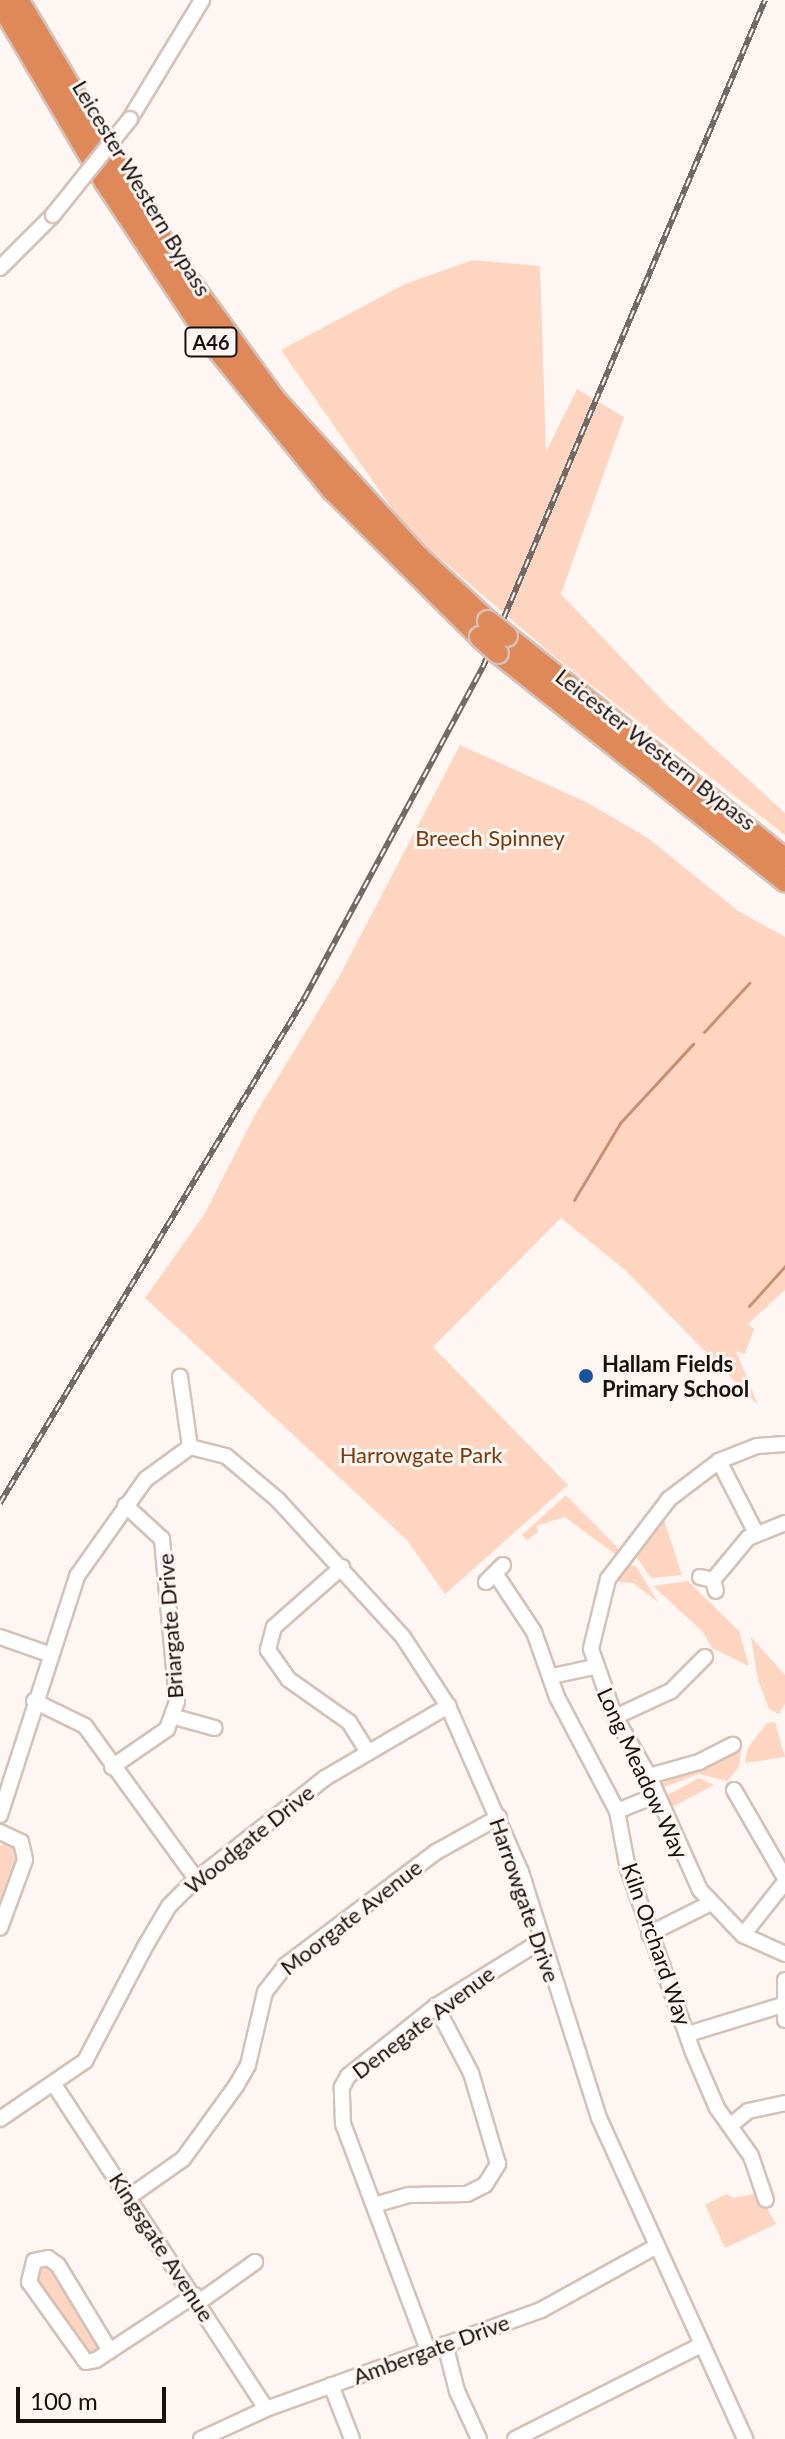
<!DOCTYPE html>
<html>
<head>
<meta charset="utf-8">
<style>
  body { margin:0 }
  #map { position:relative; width:785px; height:2439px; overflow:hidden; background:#fef6f2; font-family:Lato,sans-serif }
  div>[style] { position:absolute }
  .green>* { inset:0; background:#fdd5c0 }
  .stream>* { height:3px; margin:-1.5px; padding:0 1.5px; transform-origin:1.5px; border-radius:1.5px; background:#c69074 }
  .roads { filter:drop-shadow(2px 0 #d4c1b7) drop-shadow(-2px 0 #d4c1b7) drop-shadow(0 2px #d4c1b7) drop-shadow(0 -2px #d4c1b7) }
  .minor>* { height:14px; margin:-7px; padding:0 7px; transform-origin:7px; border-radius:7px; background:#fff }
  .highway>* { height:20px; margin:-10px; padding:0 10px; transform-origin:10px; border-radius:10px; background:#df8858 }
  .rail>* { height:6px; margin-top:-3px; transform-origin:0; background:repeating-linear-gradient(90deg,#fef6f2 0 9px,#716a67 0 18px); box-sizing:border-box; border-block:2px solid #716a67 }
  .bridges { filter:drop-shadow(2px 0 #d4c1b7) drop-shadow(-2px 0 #d4c1b7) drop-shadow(0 2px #d4c1b7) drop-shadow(0 -2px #d4c1b7) }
  .minor-bridge>* { height:14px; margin:-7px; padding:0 7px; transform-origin:7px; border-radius:7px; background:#fff }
  .highway-bridge>* { height:20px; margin:-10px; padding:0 10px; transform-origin:10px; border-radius:10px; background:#df8858 }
  .dots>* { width:22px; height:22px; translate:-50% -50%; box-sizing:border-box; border:4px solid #fef6f2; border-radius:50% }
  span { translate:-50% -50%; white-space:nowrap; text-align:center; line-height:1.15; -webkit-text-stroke:6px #fef6f2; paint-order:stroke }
  .shield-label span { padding:2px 6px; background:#fef6f2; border:2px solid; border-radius:6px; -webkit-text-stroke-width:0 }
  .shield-label { font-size:20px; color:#18110e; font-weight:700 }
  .street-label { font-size:22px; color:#18110e }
  .park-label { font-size:22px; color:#7c390c }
  .poi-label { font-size:22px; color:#18110e; font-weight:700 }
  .left { translate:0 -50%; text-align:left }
  .scale { position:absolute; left:16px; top:2387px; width:150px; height:36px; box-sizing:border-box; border:4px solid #18110e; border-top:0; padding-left:10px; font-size:24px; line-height:28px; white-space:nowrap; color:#18110e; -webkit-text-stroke:6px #fef6f2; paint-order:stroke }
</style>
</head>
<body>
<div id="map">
  <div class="green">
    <div style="clip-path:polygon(473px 260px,540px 266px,546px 452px,577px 389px,624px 417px,561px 594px,668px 706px,785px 813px,785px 835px,555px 657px,407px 530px,281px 350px,405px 284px)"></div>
    <div style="clip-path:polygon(460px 745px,586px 802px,648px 838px,737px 910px,785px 937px,785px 1290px,748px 1324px,754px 1329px,745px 1354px,736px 1351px,758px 1405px,625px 1270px,561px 1218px,433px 1347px,568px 1485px,445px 1594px,407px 1540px,145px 1298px,204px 1215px,255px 1115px,339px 977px)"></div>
    <div style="clip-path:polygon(566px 1495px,619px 1549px,615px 1554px,565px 1517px,536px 1526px,538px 1532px,527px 1540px,522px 1535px)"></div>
    <div style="clip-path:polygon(664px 1520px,682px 1575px,651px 1578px,635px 1555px)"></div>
    <div style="clip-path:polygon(626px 1564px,636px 1566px,658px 1602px,633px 1583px,618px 1582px)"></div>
    <div style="clip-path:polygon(688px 1581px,739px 1631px,749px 1666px,712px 1648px,703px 1632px,653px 1586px)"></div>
    <div style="clip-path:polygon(751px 1637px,785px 1675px,785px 1704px,779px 1714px,769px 1709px,758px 1680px)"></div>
    <div style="clip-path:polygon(775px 1722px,785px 1757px,745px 1763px,748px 1748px,767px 1723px)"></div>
    <div style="clip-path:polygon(742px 1744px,739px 1767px,727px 1781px,699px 1774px,662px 1788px,658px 1776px,707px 1762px)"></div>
    <div style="clip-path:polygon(699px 1778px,714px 1785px,670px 1808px,666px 1796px)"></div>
    <div style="clip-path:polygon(10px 1838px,21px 1852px,0 1921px,0 1847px)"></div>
    <div style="clip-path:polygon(758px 2193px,776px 2224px,725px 2248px,705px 2205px,726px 2194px,734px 2198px)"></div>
    <div style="clip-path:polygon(48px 2258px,110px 2351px,92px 2361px,28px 2270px)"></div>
  </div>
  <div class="stream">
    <div style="left:704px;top:1032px;width:67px;rotate:-47.4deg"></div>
    <div style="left:574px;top:1200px;width:90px;rotate:-59.1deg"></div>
    <div style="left:620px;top:1123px;width:108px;rotate:-47.3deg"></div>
    <div style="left:749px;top:1306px;width:54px;rotate:-48deg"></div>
  </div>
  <div class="roads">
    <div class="minor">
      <div style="left:130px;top:119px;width:139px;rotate:-58.8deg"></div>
      <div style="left:0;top:268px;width:75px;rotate:-45deg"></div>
      <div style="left:785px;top:1444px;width:28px;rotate:176deg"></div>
      <div style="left:757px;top:1446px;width:41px;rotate:158.5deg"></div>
      <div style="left:719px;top:1461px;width:63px;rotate:142.8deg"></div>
      <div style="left:669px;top:1499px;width:101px;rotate:127.3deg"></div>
      <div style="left:608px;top:1579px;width:72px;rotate:103.7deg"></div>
      <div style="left:591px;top:1649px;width:72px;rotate:70.6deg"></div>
      <div style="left:615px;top:1717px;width:68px;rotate:60deg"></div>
      <div style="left:649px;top:1776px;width:125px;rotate:65.9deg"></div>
      <div style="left:700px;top:1890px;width:62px;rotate:46.3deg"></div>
      <div style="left:743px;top:1935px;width:46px;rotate:24.3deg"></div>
      <div style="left:190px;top:1447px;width:37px;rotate:14deg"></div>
      <div style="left:226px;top:1456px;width:68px;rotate:40.2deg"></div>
      <div style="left:278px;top:1500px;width:185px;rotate:47.6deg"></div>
      <div style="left:403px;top:1637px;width:82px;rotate:56.9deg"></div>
      <div style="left:448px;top:1706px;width:181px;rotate:66.3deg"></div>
      <div style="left:521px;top:1872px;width:258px;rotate:72.4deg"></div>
      <div style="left:599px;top:2118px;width:353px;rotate:65.5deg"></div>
      <div style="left:719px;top:1461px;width:81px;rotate:62.8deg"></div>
      <div style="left:342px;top:1567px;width:91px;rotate:138.6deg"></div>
      <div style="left:274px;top:1627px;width:24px;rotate:105deg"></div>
      <div style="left:268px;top:1650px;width:35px;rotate:55deg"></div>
      <div style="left:288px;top:1679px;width:75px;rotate:35.2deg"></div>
      <div style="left:349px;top:1722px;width:36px;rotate:58deg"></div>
      <div style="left:495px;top:1573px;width:71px;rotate:56.5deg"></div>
      <div style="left:534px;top:1632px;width:69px;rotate:70.5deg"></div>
      <div style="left:557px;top:1697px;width:129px;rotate:62.2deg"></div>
      <div style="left:617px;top:1811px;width:59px;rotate:79.3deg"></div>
      <div style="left:628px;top:1869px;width:192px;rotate:70.5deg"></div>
      <div style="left:692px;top:2050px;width:63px;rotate:66.7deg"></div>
      <div style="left:717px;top:2108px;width:59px;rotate:54.7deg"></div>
      <div style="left:751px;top:2156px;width:46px;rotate:71.2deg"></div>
      <div style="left:700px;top:1577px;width:13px;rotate:13deg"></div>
      <div style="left:713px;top:1580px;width:11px;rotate:75deg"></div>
      <div style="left:713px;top:1580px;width:55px;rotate:-50.2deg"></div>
      <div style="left:748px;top:1538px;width:40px;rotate:-22deg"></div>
      <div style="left:486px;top:1582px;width:24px;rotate:-45deg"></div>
      <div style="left:0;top:1637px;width:52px;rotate:19.1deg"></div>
      <div style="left:552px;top:1676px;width:43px;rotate:-12.1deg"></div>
      <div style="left:34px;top:1701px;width:57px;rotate:26.1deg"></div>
      <div style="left:85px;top:1726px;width:189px;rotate:54deg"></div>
      <div style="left:175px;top:1717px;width:41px;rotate:15.4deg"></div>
      <div style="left:615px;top:1717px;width:62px;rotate:-24.9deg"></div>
      <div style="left:671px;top:1691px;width:48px;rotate:-45deg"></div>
      <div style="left:112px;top:1767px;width:67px;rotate:-34.6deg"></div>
      <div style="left:167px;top:1729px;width:30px;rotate:-70deg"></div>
      <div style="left:177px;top:1701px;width:163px;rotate:-95.3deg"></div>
      <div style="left:162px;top:1539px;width:50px;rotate:-137.4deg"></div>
      <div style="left:649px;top:1776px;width:52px;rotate:-15.6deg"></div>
      <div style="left:699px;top:1762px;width:38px;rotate:-27deg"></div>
      <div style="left:734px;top:1790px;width:102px;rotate:59.9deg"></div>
      <div style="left:617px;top:1811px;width:43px;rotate:-21.8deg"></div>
      <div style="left:0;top:1815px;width:251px;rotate:-72.1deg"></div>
      <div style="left:77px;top:1576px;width:119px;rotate:-54.6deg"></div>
      <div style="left:146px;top:1479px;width:54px;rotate:-36deg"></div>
      <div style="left:190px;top:1447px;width:71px;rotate:-98.1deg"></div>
      <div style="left:0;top:1832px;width:23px;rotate:25deg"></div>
      <div style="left:21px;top:1842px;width:18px;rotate:77deg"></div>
      <div style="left:25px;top:1860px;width:72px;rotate:110.2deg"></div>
      <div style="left:649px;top:1934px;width:67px;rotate:-26.6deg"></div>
      <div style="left:743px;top:1935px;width:68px;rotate:-51.6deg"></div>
      <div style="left:785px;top:1980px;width:40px;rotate:90deg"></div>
      <div style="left:688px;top:2034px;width:99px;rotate:-17deg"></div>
      <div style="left:55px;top:2086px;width:386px;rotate:56.8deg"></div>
      <div style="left:0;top:2119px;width:103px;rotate:-34.3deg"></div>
      <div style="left:85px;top:2061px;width:131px;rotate:-62.3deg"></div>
      <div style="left:146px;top:1945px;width:45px;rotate:-59.5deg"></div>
      <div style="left:169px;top:1906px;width:34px;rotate:-45deg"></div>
      <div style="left:193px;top:1882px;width:168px;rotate:-38.2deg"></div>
      <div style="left:325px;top:1778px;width:143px;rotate:-30.3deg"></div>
      <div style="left:731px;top:2125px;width:22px;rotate:-39deg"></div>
      <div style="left:748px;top:2111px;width:38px;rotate:-12deg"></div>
      <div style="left:129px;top:2197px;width:66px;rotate:-35.1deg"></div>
      <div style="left:183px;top:2159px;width:90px;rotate:-54deg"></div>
      <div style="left:236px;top:2086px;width:24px;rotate:-60deg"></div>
      <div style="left:248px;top:2065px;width:75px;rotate:-76.9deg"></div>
      <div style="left:265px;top:1992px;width:34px;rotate:-52deg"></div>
      <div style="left:286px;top:1965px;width:188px;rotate:-37deg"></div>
      <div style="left:436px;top:1852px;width:72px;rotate:-29.1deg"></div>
      <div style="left:374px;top:2205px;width:37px;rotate:-16deg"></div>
      <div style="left:410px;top:2195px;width:57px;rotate:-1deg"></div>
      <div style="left:467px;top:2194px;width:20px;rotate:-27deg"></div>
      <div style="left:485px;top:2185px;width:25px;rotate:-58deg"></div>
      <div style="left:498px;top:2164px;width:95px;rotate:-106.5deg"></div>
      <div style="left:471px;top:2073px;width:76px;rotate:-117.6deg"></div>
      <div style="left:199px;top:2302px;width:69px;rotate:-35.5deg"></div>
      <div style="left:445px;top:2344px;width:49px;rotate:75.7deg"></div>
      <div style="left:457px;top:2391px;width:53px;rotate:65.4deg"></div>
      <div style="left:428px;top:2350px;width:241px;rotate:-110.6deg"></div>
      <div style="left:343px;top:2124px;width:37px;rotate:-92deg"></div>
      <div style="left:342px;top:2087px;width:13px;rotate:-61deg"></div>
      <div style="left:348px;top:2076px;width:112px;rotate:-38.5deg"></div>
      <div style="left:436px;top:2006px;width:123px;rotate:-31.8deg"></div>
      <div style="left:110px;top:2351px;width:100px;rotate:-121.2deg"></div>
      <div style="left:58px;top:2265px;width:12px;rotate:-145deg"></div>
      <div style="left:48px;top:2258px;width:14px;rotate:168deg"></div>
      <div style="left:34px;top:2261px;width:22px;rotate:103deg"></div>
      <div style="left:29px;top:2282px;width:98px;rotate:54.5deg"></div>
      <div style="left:86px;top:2362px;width:10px;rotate:-11deg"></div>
      <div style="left:96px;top:2360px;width:118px;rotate:-33.3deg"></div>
      <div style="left:331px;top:2385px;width:58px;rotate:68.7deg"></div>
      <div style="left:201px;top:2439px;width:72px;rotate:-24.8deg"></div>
      <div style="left:266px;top:2409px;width:292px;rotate:-19.8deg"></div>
      <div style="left:541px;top:2310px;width:130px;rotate:-28.9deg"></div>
      <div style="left:515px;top:2439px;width:208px;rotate:-26.8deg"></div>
    </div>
    <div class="highway">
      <div style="left:18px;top:0;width:305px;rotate:59deg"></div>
      <div style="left:175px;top:261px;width:169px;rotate:54.1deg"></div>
      <div style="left:274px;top:398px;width:210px;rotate:47.7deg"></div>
      <div style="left:415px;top:553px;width:100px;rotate:43deg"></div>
      <div style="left:0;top:3px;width:208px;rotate:59.6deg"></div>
      <div style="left:105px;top:182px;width:193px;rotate:56.4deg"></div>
      <div style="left:212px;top:343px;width:190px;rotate:50.8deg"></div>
      <div style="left:332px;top:490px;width:209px;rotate:44.8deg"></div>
      <div style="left:507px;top:636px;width:356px;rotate:38.7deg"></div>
      <div style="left:498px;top:653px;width:367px;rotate:38.5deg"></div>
    </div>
  </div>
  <div class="rail">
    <div style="left:0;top:1503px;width:589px;rotate:-58.9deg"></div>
    <div style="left:304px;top:999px;width:377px;rotate:-61.7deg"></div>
    <div style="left:483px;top:667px;width:724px;rotate:-67.08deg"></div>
  </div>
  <div class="bridges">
    <div class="minor-bridge">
      <div style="left:53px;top:215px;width:123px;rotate:-51.3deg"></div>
    </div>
    <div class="highway-bridge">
      <div style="left:488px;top:621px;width:24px;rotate:38deg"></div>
      <div style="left:480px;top:637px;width:24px;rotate:42deg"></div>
    </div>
  </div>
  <div class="dots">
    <div style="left:586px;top:1376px;background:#1a52a3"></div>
  </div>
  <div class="shield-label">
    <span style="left:211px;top:342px">A46</span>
  </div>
  <div class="street-label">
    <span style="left:142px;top:188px;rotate:59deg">Leicester Western Bypass</span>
    <span style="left:656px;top:749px;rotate:38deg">Leicester Western Bypass</span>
    <span style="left:170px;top:1626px;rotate:-94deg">Briargate Drive</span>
    <span style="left:643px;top:1773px;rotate:65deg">Long Meadow Way</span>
    <span style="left:249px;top:1839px;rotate:-39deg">Woodgate Drive</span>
    <span style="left:525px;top:1900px;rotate:71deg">Harrowgate Drive</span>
    <span style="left:351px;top:1917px;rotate:-38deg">Moorgate Avenue</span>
    <span style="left:657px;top:1944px;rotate:71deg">Kiln Orchard Way</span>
    <span style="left:423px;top:2022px;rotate:-37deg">Denegate Avenue</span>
    <span style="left:162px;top:2247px;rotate:57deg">Kingsgate Avenue</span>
    <span style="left:431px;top:2349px;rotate:-20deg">Ambergate Drive</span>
  </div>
  <div class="park-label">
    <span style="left:490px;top:838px">Breech Spinney</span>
    <span style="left:421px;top:1455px">Harrowgate Park</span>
  </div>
  <div class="poi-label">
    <span class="left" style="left:602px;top:1376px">Hallam Fields<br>Primary School</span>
  </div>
  <div class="scale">100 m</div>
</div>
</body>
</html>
